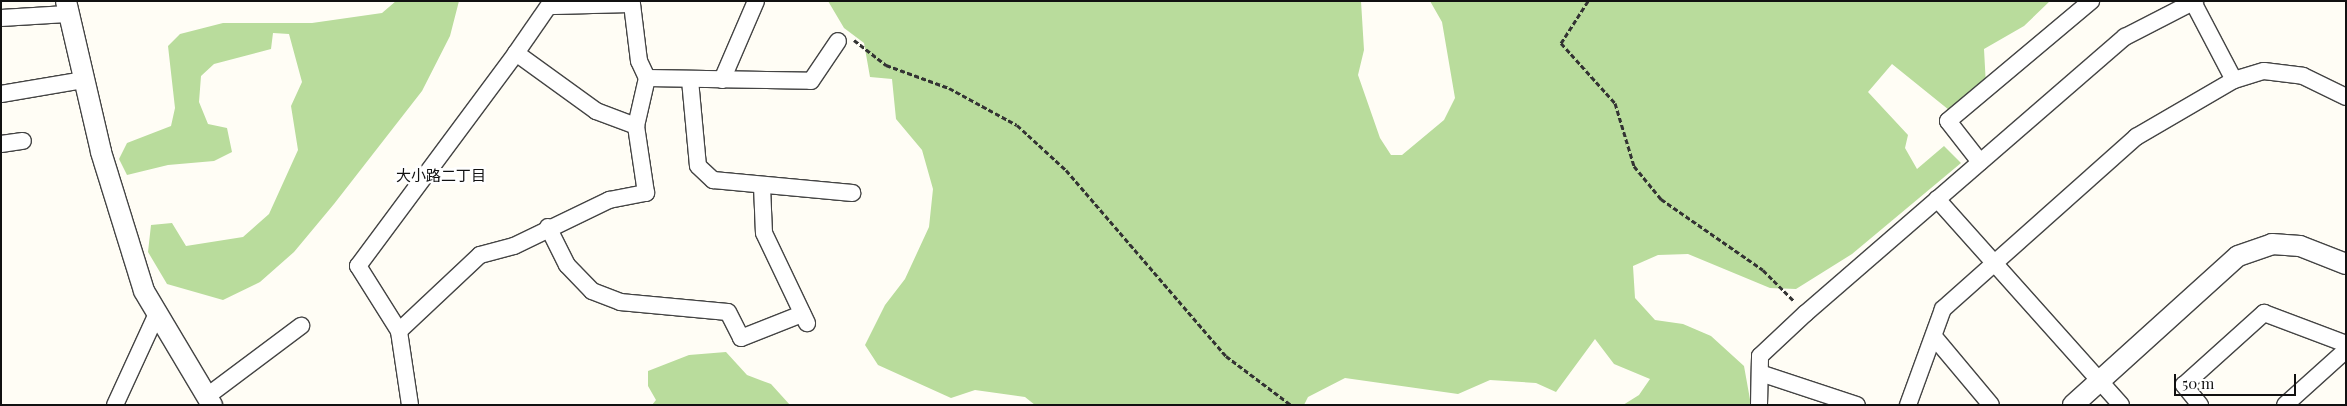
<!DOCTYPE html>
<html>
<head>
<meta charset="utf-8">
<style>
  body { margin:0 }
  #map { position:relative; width:2347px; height:406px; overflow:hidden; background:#fffdf5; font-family:"Playfair Display","Noto Sans JP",serif }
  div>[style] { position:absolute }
  .forest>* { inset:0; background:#b9dc9c }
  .path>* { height:3px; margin-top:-1.5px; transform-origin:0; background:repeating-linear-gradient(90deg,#333 0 5px,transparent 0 7.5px) }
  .roads { filter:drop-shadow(1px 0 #444) drop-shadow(-1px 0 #444) drop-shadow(0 1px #444) drop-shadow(0 -1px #444) }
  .minor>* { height:16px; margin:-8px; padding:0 8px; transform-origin:8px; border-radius:8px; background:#fff }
  .tertiary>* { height:20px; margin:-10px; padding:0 10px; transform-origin:10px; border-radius:10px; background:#fff }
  span { translate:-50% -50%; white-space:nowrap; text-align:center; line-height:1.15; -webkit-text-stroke:5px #fff; paint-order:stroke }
  .neighbourhood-label { font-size:15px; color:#111 }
  .frame { position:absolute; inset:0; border:2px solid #111; pointer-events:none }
  .scale { position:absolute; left:2174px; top:374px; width:122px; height:22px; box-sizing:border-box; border:2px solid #111; border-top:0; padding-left:6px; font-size:15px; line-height:18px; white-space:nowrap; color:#111; -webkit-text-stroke:4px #fff; paint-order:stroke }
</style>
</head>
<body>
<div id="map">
  <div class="forest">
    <div style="clip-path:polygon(396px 1px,459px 1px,450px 36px,422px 91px,334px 204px,294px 252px,260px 282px,223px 300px,167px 284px,148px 252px,151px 225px,172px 223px,186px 246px,243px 237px,269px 214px,298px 150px,291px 106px,302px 82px,289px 34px,273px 33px,271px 49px,214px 64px,201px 76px,199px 102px,208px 124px,227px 128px,232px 152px,214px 161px,168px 165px,127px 175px,119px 159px,127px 143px,171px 126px,175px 108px,168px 46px,180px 34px,223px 23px,312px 23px,382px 13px)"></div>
    <div style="clip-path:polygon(828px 1px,1361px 1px,1364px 50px,1358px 75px,1380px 138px,1391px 155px,1402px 155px,1444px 120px,1455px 98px,1442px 22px,1430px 1px,2050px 1px,2024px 26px,1984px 49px,1986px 86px,1949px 110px,1892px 64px,1868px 92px,1908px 135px,1905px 148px,1917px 169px,1944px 146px,1961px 163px,1852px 254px,1796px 289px,1770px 288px,1688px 254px,1658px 255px,1633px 266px,1635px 298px,1655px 320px,1683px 324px,1711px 336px,1744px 366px,1751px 405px,1623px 405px,1639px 395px,1650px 379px,1614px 364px,1595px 339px,1556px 392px,1536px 383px,1490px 380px,1458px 394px,1345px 378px,1308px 397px,1304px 405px,1035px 405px,1025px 397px,975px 390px,951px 398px,878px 365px,865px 345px,885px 305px,905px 279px,929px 227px,933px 189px,922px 150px,896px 119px,892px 79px,870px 77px,864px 43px,844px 28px)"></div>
    <div style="clip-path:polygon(726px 352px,747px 375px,771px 384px,790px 405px,652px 405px,656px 400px,648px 386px,648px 371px,689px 355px)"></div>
  </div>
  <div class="path">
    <div style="left:1588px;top:1px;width:50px;rotate:122.7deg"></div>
    <div style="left:1561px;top:43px;width:81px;rotate:48deg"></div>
    <div style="left:1615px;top:103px;width:66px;rotate:73.2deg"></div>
    <div style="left:1634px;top:166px;width:43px;rotate:50.7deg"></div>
    <div style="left:1661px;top:199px;width:124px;rotate:34.8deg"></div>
    <div style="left:1763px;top:270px;width:45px;rotate:45deg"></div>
    <div style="left:854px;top:40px;width:41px;rotate:38deg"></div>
    <div style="left:886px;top:65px;width:67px;rotate:20.1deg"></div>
    <div style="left:949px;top:88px;width:77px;rotate:28.6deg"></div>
    <div style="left:1017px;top:125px;width:67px;rotate:42.6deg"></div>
    <div style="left:1066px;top:170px;width:245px;rotate:49.3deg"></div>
    <div style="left:1226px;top:356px;width:81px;rotate:37deg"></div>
  </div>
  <div class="roads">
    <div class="minor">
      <div style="left:2193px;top:2px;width:88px;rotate:62.3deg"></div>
      <div style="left:1px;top:18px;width:66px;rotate:-3.5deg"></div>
      <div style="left:516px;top:53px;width:63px;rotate:-55.3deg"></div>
      <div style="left:647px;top:78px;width:164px;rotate:1deg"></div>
      <div style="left:811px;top:81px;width:48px;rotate:-56deg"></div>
      <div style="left:690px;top:80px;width:86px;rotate:84.7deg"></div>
      <div style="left:698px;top:166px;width:21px;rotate:43deg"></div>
      <div style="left:713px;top:180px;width:140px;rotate:5.3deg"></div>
      <div style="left:722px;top:80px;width:86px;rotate:-66.7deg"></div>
      <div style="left:1px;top:94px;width:83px;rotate:-9.7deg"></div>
      <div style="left:1px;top:144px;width:22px;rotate:-8deg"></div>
      <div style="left:1980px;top:162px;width:52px;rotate:-128deg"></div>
      <div style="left:1948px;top:121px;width:187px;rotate:-40deg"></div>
      <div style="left:762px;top:186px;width:47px;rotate:87.6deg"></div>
      <div style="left:764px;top:233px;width:100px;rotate:64.5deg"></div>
      <div style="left:1937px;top:199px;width:276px;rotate:48.2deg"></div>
      <div style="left:548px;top:227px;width:42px;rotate:63.4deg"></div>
      <div style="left:567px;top:265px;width:36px;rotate:46deg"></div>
      <div style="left:592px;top:291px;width:30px;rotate:21deg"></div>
      <div style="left:620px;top:302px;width:108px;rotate:5.3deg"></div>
      <div style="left:728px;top:312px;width:29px;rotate:63deg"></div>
      <div style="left:741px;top:338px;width:66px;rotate:-21.5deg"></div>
      <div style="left:399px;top:331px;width:111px;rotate:-43.2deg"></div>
      <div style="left:480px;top:255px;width:35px;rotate:-15deg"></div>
      <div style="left:514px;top:246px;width:106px;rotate:-25.8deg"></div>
      <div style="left:609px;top:200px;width:38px;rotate:-11deg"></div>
      <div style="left:646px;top:193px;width:68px;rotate:-98.5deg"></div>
      <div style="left:636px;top:126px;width:49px;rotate:-77.1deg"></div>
      <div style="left:647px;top:78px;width:19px;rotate:-115deg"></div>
      <div style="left:639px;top:61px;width:57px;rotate:-97deg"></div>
      <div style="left:632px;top:4px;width:79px;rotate:178.5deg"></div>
      <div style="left:1935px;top:338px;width:87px;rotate:50.1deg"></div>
      <div style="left:1760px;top:373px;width:102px;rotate:18.3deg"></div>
      <div style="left:206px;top:397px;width:119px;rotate:-36.8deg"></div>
      <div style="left:115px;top:405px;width:98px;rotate:-65.3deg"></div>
      <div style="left:410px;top:405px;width:75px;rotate:-98.5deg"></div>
      <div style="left:399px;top:331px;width:77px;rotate:-122.2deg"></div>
      <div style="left:358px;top:266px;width:265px;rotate:-53.4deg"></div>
      <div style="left:516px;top:53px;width:99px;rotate:35.9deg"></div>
      <div style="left:596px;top:111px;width:43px;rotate:20.6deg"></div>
      <div style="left:1759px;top:405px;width:49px;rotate:-88.8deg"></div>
      <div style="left:1760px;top:356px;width:63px;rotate:-43.1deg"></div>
      <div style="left:1806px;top:313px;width:422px;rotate:-40.9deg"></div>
      <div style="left:2125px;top:37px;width:79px;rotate:-27.2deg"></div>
      <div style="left:1908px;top:405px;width:102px;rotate:-70deg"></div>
      <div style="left:1943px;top:309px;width:259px;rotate:-41.7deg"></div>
      <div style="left:2136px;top:137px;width:113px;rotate:-30.2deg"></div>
      <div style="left:2234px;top:80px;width:31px;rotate:-17deg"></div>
      <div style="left:2264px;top:71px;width:39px;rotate:7deg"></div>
      <div style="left:2303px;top:76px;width:48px;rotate:26deg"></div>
      <div style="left:2200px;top:405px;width:26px;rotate:-129deg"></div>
      <div style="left:2184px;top:385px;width:108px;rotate:-42deg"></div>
      <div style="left:2264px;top:313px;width:88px;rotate:20.7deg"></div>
      <div style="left:2285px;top:405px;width:82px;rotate:-42deg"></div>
    </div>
    <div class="tertiary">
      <div style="left:66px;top:1px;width:155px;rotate:76.9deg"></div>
      <div style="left:101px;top:152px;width:145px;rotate:72.8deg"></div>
      <div style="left:144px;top:291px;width:133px;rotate:59.2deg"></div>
      <div style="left:2073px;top:405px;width:222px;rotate:-42.1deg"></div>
      <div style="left:2238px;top:256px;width:36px;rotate:-19deg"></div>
      <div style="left:2272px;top:244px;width:28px;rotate:4deg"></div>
      <div style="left:2300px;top:246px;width:49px;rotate:21.4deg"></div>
    </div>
  </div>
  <div class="neighbourhood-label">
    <span style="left:441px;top:176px">大小路二丁目</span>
  </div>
  <div class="frame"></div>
  <div class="scale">50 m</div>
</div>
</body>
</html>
